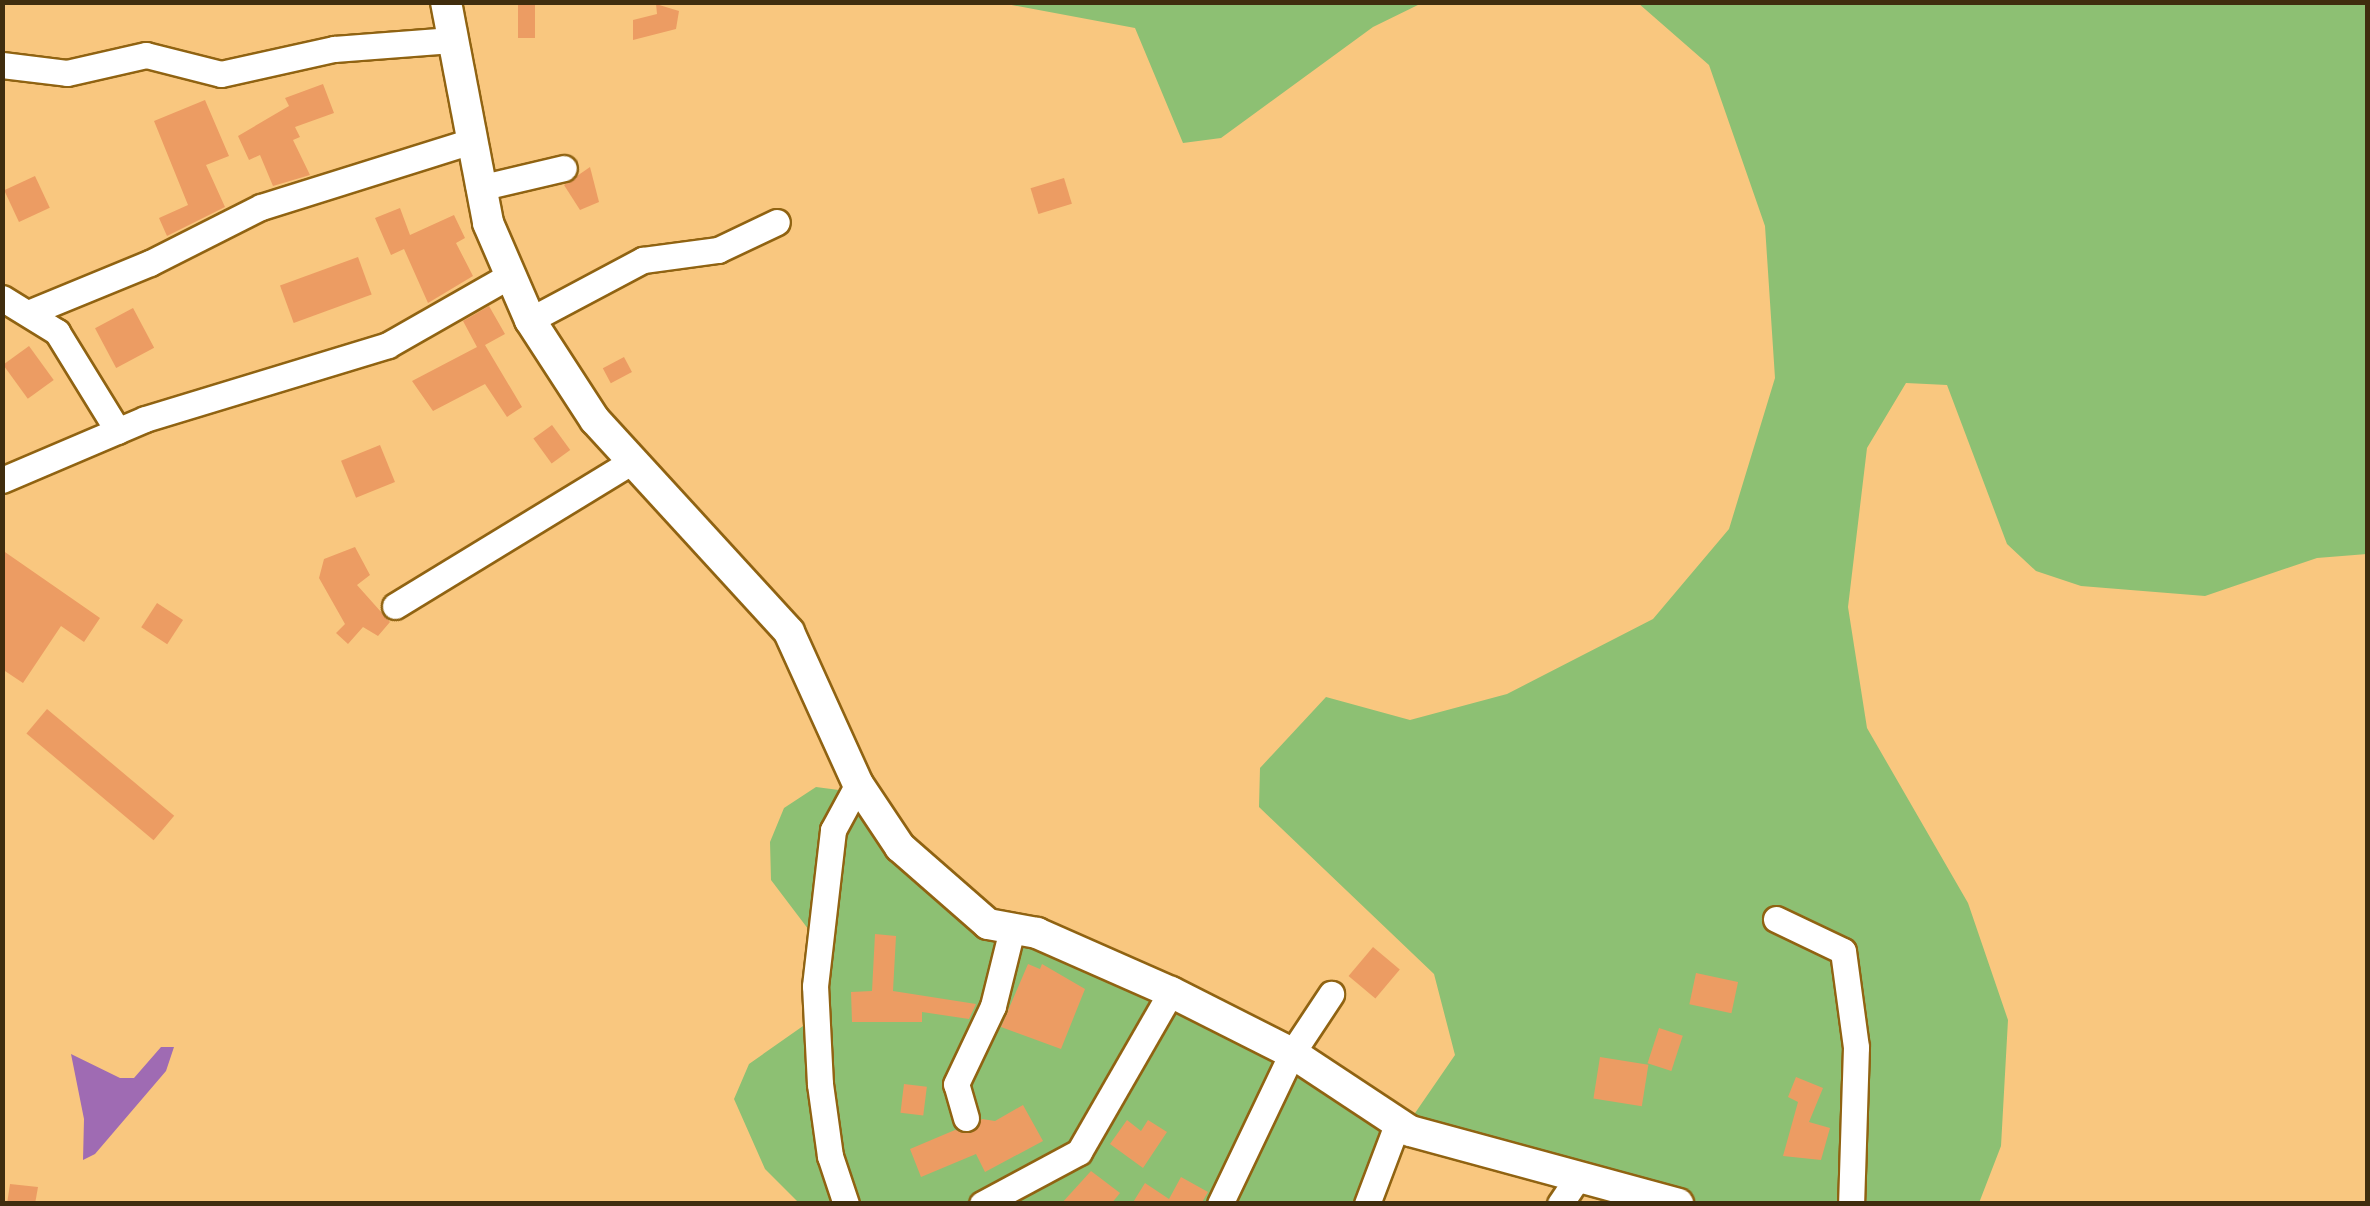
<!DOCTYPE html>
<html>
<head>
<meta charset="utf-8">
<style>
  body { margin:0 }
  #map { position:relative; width:2370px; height:1206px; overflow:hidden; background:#f9c77f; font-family:Commissioner,sans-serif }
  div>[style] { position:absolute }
  .green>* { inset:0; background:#8dc073 }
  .water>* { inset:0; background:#9f6bb3 }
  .building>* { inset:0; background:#ec9c63; transform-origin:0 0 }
  .roads { filter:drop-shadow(2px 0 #906312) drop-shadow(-2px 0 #906312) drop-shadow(0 2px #906312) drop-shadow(0 -2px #906312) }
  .minor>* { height:25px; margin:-12.5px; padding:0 12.5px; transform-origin:12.5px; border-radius:12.5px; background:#fff }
  .tertiary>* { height:30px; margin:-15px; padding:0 15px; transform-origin:15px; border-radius:15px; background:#fff }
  span { translate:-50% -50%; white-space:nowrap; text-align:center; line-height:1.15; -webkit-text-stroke:10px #feefda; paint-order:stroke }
  .frame { position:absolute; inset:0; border:5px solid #402d0e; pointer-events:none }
</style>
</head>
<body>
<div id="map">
  <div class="green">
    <div style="clip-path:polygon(1001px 3px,1422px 3px,1373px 27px,1221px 138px,1183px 143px,1135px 28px)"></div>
    <div style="clip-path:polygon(1638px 3px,2367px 3px,2367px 554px,2317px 558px,2205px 596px,2081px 586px,2036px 571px,2007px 544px,1947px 385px,1906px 383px,1867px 448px,1848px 607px,1867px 728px,1968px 903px,2008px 1020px,2001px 1146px,1979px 1203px,1646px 1203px,1402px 1133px,1374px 1203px,799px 1203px,765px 1169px,734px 1099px,749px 1064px,813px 1019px,821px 946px,771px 880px,770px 842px,784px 808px,816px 787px,854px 792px,961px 893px,1024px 928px,1216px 1009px,1402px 1132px,1455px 1055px,1434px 974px,1259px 807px,1260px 768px,1326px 697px,1410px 720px,1507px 694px,1653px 619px,1729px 529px,1775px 378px,1765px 226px,1709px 65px)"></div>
  </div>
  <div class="water">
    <div style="clip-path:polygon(161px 1047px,174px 1047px,166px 1071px,95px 1154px,83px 1160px,84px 1119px,71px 1054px,120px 1078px,134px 1078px)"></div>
  </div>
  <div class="building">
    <div style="left:518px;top:2px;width:17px;height:36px"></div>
    <div style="clip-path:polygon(656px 4px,679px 11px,676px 29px,633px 40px,633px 20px,657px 14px)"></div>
    <div style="clip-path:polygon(323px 84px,334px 113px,295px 127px,300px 137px,293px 140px,310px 175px,273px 186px,260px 155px,249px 160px,238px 136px,289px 106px,285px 98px)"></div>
    <div style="clip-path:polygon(205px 100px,229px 156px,206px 165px,225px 207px,167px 236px,159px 218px,188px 205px,154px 121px)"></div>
    <div style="clip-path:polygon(590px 167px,599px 202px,580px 210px,564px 185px)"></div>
    <div style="left:35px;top:176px;width:35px;height:34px;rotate:65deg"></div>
    <div style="left:1064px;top:178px;width:27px;height:35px;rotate:73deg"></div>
    <div style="clip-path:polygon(400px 208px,410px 235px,454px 215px,465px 238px,456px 243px,473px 276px,428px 303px,404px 249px,391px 255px,375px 218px)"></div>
    <div style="left:358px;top:257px;width:40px;height:83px;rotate:70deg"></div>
    <div style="clip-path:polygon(489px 306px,505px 334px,485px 345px,522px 407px,507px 417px,485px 384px,433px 411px,412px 381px,477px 347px,463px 321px)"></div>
    <div style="left:133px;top:308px;width:45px;height:43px;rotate:62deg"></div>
    <div style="left:29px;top:346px;width:42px;height:32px;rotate:54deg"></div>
    <div style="left:624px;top:357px;width:17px;height:24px;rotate:62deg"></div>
    <div style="left:552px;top:425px;width:31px;height:23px;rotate:54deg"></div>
    <div style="left:380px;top:445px;width:40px;height:42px;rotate:68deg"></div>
    <div style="clip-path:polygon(355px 547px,370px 575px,357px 585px,390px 622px,378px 636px,363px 627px,348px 644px,336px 633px,345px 624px,319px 578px,324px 559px)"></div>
    <div style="clip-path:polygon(2px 550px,100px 618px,84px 642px,61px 626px,23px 683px,2px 669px)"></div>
    <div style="left:157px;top:603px;width:31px;height:29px;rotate:33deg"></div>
    <div style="left:47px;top:709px;width:166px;height:32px;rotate:40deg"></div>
    <div style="clip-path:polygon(875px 934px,896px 936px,893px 991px,976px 1004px,969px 1019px,922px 1012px,922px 1022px,852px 1022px,851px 992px,872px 991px)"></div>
    <div style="left:1373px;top:947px;width:35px;height:38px;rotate:40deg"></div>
    <div style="clip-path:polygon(1028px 964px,1040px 969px,1042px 964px,1085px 989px,1061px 1049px,1001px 1027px)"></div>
    <div style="left:1696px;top:973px;width:43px;height:32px;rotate:12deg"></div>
    <div style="left:1659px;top:1028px;width:25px;height:37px;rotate:18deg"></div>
    <div style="left:1600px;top:1057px;width:49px;height:42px;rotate:9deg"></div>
    <div style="clip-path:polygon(1796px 1077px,1823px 1088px,1809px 1122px,1830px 1128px,1821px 1160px,1783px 1156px,1798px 1102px,1788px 1097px)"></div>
    <div style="left:904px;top:1084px;width:23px;height:29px;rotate:7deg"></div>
    <div style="clip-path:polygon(1023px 1105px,1043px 1141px,985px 1172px,976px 1154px,921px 1177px,910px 1149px,955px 1130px,971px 1133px,982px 1119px,995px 1121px)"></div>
    <div style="clip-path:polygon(1127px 1120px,1141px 1131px,1148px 1120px,1167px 1132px,1143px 1168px,1110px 1144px)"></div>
    <div style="clip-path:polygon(1091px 1171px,1120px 1193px,1111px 1204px,1061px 1204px)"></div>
    <div style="clip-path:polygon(1181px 1177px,1208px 1192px,1201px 1204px,1132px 1204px,1145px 1183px,1169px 1199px)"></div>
    <div style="clip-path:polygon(10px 1184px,38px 1187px,35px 1204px,7px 1204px)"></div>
  </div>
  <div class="roads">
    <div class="minor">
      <div style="left:2px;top:65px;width:65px;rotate:7deg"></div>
      <div style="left:67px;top:73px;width:81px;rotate:-12.8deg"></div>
      <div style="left:146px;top:55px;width:77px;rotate:14.2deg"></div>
      <div style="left:221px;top:74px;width:116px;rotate:-12.5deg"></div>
      <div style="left:334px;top:49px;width:118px;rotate:-4.4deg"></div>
      <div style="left:479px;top:188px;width:87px;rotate:-13.2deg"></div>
      <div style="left:2px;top:298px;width:65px;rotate:31.7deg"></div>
      <div style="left:57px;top:332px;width:116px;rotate:58.4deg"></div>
      <div style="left:28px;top:313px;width:132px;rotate:-22.3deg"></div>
      <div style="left:150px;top:263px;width:124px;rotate:-26.8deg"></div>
      <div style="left:261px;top:207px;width:217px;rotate:-17.4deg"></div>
      <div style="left:530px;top:320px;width:128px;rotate:-28deg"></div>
      <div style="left:643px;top:260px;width:76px;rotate:-7.6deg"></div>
      <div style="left:718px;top:250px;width:65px;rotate:-25.4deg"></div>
      <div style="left:2px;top:480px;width:155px;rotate:-23.1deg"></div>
      <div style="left:145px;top:419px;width:254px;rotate:-16.9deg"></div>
      <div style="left:388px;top:345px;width:139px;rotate:-29.7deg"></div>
      <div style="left:395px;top:606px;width:279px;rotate:-31.4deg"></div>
      <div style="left:1776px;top:919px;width:74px;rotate:25.5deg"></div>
      <div style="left:1843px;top:951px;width:97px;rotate:82.3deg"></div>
      <div style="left:1856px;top:1047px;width:157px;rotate:91.8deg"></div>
      <div style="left:966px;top:1118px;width:35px;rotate:-106deg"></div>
      <div style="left:956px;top:1084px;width:86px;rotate:-64.6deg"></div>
      <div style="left:993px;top:1006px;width:79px;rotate:-76.1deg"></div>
      <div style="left:846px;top:1204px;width:51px;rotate:-108.4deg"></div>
      <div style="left:830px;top:1156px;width:73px;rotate:-97.9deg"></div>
      <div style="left:820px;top:1084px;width:98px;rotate:-92.9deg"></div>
      <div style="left:815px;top:986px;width:157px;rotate:-83.4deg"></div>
      <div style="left:833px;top:830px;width:52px;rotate:-61.5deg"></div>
      <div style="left:982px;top:1204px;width:110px;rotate:-28.2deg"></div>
      <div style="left:1079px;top:1152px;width:185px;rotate:-60.1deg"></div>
      <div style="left:1220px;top:1204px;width:167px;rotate:-64.5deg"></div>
      <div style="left:1292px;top:1053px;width:71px;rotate:-56.5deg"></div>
      <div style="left:1367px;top:1204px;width:88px;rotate:-69.3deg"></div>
      <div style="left:1560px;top:1204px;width:32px;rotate:-56deg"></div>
    </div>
    <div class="tertiary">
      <div style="left:446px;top:2px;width:225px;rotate:79.2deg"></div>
      <div style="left:488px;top:223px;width:106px;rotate:66.6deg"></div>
      <div style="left:530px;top:320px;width:119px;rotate:57deg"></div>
      <div style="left:595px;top:420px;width:287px;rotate:47.5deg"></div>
      <div style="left:789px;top:632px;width:167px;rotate:65.6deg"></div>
      <div style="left:858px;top:784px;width:76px;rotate:56.3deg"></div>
      <div style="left:900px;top:847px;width:117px;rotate:41.2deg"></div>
      <div style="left:988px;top:924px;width:50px;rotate:10.4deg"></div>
      <div style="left:1037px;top:933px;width:146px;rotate:23.8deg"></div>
      <div style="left:1171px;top:992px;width:136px;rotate:26.8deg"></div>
      <div style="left:1292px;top:1053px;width:141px;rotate:33.5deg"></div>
      <div style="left:1410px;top:1131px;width:278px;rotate:15.2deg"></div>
    </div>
  </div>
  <div class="frame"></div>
</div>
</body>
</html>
